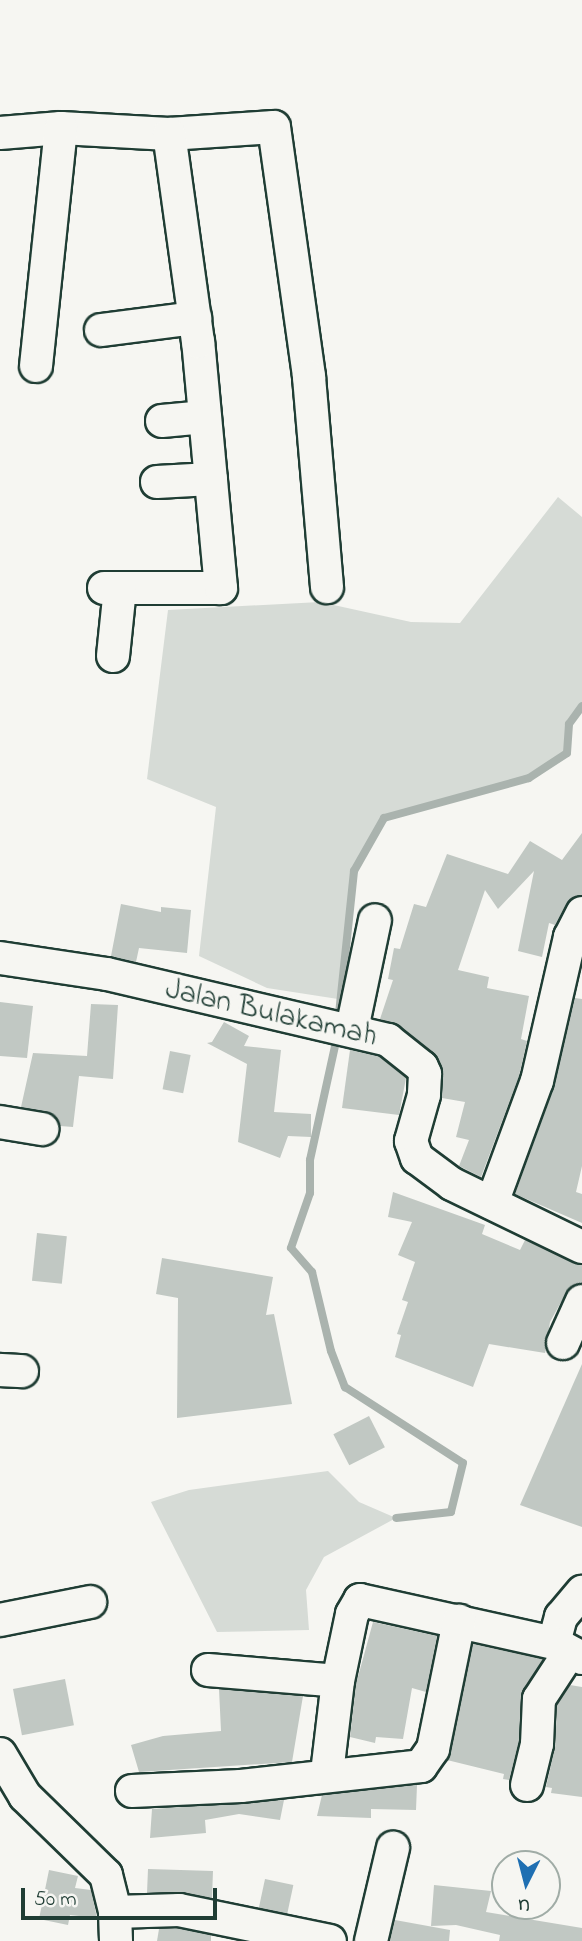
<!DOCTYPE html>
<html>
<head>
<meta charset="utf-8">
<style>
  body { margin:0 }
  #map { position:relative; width:582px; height:1941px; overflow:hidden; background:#f6f6f2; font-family:"Indie Flower",sans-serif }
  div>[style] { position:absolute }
  .green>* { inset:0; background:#d6dbd6 }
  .stream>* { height:8px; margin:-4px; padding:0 4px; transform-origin:4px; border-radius:4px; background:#aab3ae }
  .building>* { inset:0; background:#c1c8c3; transform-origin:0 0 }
  .roads { filter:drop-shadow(2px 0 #1f3d34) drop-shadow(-2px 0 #1f3d34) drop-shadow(0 2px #1f3d34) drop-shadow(0 -2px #1f3d34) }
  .minor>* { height:32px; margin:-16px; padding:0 16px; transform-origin:16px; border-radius:16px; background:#f6f6f2 }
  span { translate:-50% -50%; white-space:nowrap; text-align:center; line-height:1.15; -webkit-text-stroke:6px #f6f6f2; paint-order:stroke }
  .street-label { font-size:30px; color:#1f3d34 }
  .north { position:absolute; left:491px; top:1850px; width:70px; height:70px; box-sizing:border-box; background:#f6f6f2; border:2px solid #a0aca6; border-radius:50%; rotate:186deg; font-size:19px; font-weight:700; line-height:28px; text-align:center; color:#1f3d34 }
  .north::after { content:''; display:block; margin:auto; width:24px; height:32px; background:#1f6fb2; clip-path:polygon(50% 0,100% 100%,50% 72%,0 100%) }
  .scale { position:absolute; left:21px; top:1888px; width:196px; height:32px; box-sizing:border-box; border:4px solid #1f3d34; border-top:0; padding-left:9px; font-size:21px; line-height:24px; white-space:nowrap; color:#1f3d34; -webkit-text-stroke:5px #f6f6f2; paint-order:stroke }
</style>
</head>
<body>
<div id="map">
  <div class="green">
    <div style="clip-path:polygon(558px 497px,582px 517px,582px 706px,569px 724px,567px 753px,529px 778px,384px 818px,354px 871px,338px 999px,267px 988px,199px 956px,216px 807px,147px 779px,168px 610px,320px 602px,411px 622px,460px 623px)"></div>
    <div style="clip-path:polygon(328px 1471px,359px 1502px,396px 1518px,324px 1557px,306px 1590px,309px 1630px,217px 1632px,151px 1502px,189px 1490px)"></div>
  </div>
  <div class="stream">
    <div style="left:339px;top:1014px;width:144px;rotate:-84deg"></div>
    <div style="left:354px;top:871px;width:61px;rotate:-60.5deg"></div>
    <div style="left:384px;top:818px;width:150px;rotate:-15.4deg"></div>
    <div style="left:529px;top:778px;width:45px;rotate:-33.3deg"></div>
    <div style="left:567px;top:753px;width:29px;rotate:-86deg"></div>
    <div style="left:569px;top:724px;width:22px;rotate:-54deg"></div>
    <div style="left:337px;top:1037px;width:126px;rotate:102.4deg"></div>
    <div style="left:310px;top:1160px;width:33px;rotate:90deg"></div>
    <div style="left:310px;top:1193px;width:58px;rotate:109.1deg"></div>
    <div style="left:291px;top:1248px;width:32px;rotate:49deg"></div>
    <div style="left:312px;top:1272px;width:81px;rotate:76.5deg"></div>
    <div style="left:331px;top:1351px;width:39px;rotate:69deg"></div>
    <div style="left:345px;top:1387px;width:140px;rotate:32.8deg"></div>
    <div style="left:463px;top:1463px;width:50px;rotate:103.8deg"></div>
    <div style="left:451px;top:1512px;width:55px;rotate:173.8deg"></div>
  </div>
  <div class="building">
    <div style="clip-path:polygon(582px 833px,582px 895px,566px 904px,555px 925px,549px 923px,542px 957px,518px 951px,534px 871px,498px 909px,485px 890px,458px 970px,489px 977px,487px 988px,529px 996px,521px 1039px,527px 1041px,519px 1076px,481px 1177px,459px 1166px,469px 1140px,456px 1137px,465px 1102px,442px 1098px,439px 1059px,399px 1026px,380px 1019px,393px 980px,388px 979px,394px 948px,400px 949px,414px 904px,426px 907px,447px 854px,508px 874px,530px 841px,562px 860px)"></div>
    <div style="clip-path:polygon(121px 904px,161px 912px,161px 907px,191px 910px,187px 953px,139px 948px,136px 962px,111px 956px)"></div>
    <div style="clip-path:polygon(575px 998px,582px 999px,582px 1166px,576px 1192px,582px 1194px,582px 1223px,515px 1194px,554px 1087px)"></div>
    <div style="clip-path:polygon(0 1002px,33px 1006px,27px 1058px,0 1056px)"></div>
    <div style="clip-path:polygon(91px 1004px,118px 1005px,113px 1079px,79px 1076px,73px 1127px,60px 1126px,53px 1114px,21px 1107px,33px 1053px,87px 1056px)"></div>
    <div style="clip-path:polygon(224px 1022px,249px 1036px,244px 1046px,281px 1050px,274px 1112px,311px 1114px,311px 1137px,288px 1136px,280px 1158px,238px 1142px,247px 1064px,207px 1043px,212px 1042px)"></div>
    <div style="clip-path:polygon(350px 1050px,380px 1057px,406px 1078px,399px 1115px,342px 1108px)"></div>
    <div style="left:170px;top:1051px;width:21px;height:39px;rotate:11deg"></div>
    <div style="clip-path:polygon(393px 1192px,485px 1225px,482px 1234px,520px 1250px,525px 1240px,582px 1265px,582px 1283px,566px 1293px,550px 1322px,545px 1353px,489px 1344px,473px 1387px,395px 1357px,401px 1335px,397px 1334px,408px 1302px,402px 1300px,415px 1262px,398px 1255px,412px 1222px,388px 1217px)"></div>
    <div style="left:37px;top:1233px;width:30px;height:48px;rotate:6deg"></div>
    <div style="clip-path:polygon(162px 1258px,273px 1277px,266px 1315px,274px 1314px,292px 1404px,177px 1418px,178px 1298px,156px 1294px)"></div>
    <div style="clip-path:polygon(582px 1364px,582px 1527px,520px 1505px)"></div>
    <div style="left:369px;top:1416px;width:35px;height:40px;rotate:63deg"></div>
    <div style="clip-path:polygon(373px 1622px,437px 1636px,426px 1692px,412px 1688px,403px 1739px,376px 1737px,375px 1743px,350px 1737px,356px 1684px)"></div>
    <div style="clip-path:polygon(473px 1644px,543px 1659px,521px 1698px,519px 1741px,509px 1780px,503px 1779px,504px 1774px,447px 1760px)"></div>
    <div style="left:65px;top:1679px;width:47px;height:53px;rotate:79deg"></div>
    <div style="clip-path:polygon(570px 1685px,582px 1687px,582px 1797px,551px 1793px,552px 1788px,546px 1787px,555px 1748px,557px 1705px)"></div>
    <div style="clip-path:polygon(219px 1689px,303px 1696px,292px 1762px,139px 1772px,131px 1745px,163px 1736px,221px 1731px)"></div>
    <div style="clip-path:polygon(417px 1785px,416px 1810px,371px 1809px,371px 1818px,317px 1816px,322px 1795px)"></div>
    <div style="clip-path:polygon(284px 1800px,280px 1820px,239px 1814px,205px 1820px,206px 1833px,150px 1838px,152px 1809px)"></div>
    <div style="clip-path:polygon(148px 1869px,213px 1871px,212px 1898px,179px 1892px,147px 1893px)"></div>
    <div style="clip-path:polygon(49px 1870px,78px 1876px,75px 1888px,91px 1890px,97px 1918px,70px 1915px,68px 1925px,39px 1919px)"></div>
    <div style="left:265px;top:1879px;width:29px;height:30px;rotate:12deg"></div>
    <div style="clip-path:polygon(434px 1885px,491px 1891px,486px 1912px,582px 1928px,582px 1941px,499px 1941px,500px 1935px,456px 1925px,431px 1926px)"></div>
    <div style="clip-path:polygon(395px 1920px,450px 1930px,449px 1941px,390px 1941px)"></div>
    <div style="clip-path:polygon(177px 1928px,211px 1935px,211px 1941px,157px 1941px,159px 1929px)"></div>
  </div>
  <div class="roads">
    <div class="minor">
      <div style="left:0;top:133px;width:61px;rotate:-4.7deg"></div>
      <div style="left:61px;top:128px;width:108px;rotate:3.2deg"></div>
      <div style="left:169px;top:134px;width:105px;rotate:-3.8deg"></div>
      <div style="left:274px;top:127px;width:252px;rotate:82deg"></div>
      <div style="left:309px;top:377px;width:211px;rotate:85.1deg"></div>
      <div style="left:101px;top:330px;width:95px;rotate:-7.3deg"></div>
      <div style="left:36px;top:366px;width:239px;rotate:-84deg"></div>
      <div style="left:162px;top:421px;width:43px;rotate:-5.3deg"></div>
      <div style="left:157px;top:482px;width:54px;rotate:-3.2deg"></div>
      <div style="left:104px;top:588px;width:117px"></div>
      <div style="left:221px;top:588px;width:247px;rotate:-95.3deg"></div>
      <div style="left:198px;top:342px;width:210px;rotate:-97.9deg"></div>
      <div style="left:113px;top:656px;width:68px;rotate:-84.1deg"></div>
      <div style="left:0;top:958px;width:108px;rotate:8.5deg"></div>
      <div style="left:107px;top:974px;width:289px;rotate:13.2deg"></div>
      <div style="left:388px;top:1040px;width:43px;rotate:38.5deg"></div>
      <div style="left:422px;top:1067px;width:8px;rotate:67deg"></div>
      <div style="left:425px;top:1074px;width:21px;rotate:93deg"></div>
      <div style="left:424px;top:1095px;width:48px;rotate:105.8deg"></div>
      <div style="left:411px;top:1141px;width:18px;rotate:71deg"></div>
      <div style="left:417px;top:1158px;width:44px;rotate:36.6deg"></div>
      <div style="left:452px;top:1184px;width:144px;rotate:25.9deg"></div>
      <div style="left:352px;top:1029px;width:111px;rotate:-78.1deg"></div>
      <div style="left:0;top:1122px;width:43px;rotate:9.5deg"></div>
      <div style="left:492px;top:1203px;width:130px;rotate:-69.8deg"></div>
      <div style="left:537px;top:1081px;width:148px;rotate:-77.1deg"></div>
      <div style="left:570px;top:937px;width:27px;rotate:-63deg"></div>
      <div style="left:563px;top:1343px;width:46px;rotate:-65.7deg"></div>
      <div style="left:0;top:1370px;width:22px;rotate:3deg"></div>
      <div style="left:0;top:1620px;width:92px;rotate:-11.3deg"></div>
      <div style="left:554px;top:1643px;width:27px;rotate:-75deg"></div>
      <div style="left:561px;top:1617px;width:33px;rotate:-50deg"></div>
      <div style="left:208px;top:1670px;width:130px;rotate:4.8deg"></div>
      <div style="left:0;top:1754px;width:49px;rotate:59.2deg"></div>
      <div style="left:25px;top:1796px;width:113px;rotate:44.3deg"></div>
      <div style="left:106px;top:1875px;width:38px;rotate:76deg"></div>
      <div style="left:115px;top:1912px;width:29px;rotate:88deg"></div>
      <div style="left:327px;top:1773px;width:93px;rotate:-83.2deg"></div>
      <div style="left:338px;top:1681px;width:68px;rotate:-78.2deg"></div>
      <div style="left:352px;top:1614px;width:16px;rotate:-60deg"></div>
      <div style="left:360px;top:1600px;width:199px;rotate:12.5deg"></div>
      <div style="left:554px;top:1643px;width:32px;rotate:28deg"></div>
      <div style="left:527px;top:1785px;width:42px;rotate:-76.3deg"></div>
      <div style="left:537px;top:1744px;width:45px;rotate:-87.5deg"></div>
      <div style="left:539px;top:1699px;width:55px;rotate:-56.9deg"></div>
      <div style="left:132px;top:1791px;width:109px;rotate:-2.6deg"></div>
      <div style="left:241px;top:1786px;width:181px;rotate:-6.3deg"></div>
      <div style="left:421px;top:1766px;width:21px;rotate:-55deg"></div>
      <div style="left:433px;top:1749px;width:131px;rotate:-78.5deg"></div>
      <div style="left:115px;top:1912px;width:64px;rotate:-1.8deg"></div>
      <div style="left:179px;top:1910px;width:154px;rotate:11.6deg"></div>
      <div style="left:371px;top:1941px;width:96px;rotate:-76.7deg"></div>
    </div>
  </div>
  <div class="street-label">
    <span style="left:271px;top:1014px;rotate:13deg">Jalan Bulakamah</span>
  </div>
  <div class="north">U</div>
  <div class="scale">50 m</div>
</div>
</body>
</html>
